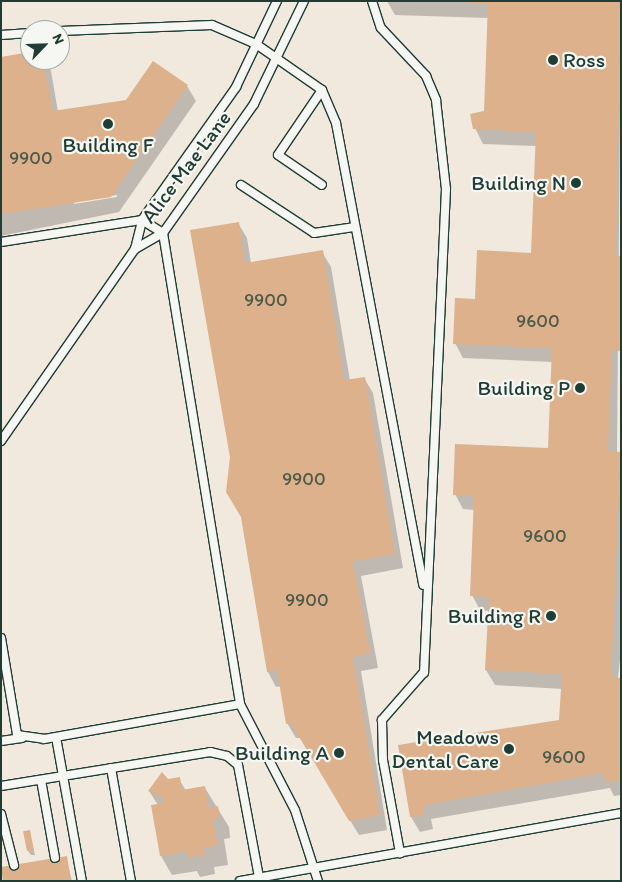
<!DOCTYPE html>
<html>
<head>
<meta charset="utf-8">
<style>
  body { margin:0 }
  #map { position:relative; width:622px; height:882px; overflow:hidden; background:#f1e8de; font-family:Itim,sans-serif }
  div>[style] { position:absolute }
  .shadow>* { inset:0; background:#0003 }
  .building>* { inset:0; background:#dcb18c; transform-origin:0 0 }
  .roads { filter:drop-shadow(1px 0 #1f3d34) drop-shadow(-1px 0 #1f3d34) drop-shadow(0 1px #1f3d34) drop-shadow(0 -1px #1f3d34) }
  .service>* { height:8px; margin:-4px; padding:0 4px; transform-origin:4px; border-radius:4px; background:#f6f6f2 }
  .dots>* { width:14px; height:14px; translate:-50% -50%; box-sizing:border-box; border:2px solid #f6f6f2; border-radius:50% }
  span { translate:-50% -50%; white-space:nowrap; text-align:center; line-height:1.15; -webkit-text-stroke:4.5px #f6f6f2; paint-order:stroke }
  .number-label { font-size:19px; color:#4e5a4a }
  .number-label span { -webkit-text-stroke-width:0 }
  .poi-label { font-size:21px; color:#1f3d34 }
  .left { translate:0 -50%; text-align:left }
  .right { translate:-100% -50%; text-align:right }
  .street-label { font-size:21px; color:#1f3d34 }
  .frame { position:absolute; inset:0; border:2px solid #1f3d34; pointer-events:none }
  .north { position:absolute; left:20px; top:20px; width:50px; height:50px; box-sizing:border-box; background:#f6f6f2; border:1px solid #a0aca6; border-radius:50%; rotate:66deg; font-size:14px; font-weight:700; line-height:20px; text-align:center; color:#1f3d34 }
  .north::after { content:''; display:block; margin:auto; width:18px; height:22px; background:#1f3d34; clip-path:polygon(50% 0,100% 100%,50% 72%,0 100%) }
</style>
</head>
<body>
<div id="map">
  <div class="shadow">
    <div style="clip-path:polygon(387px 1px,621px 1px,617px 453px,621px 453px,621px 651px,606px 780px,621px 781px,621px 795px,614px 796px,610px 788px,431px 819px,433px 829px,420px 832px,411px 817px,399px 746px,560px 721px,563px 689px,495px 685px,486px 670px,489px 611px,480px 610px,472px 595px,475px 510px,463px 509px,455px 494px,549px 450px,553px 362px,463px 358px,455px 343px,476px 300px,532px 254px,536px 146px,483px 144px,475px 128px,485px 112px,488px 18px,395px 15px)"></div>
    <div style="clip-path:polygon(evenodd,30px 53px,30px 60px,45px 60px,51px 71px,58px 112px,127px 101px,154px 63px,187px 86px,196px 101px,119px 212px,1px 236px,1px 58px,30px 53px,117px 195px,117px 197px,74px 204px,74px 201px,117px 195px)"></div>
    <div style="clip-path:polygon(238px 223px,247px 238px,251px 263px,322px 252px,331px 267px,350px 381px,364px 378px,373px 393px,403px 568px,361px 576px,378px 668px,361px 671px,387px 830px,359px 835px,300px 738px,296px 738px,287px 723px,281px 686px,276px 687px,268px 672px,231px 457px)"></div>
    <div style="clip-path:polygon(179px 779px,186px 791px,205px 788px,229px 827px,230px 838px,224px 839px,228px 865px,214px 867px,215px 874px,200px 877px,197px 871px,172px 875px,161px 856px,158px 805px,149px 791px)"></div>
    <div style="clip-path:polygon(29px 831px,35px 855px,31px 855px,28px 851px)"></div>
    <div style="clip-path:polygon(66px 857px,72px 881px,4px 881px)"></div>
  </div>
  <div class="building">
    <div style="clip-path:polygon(453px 1px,621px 1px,616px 256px,621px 256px,621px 345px,620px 351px,612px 350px,608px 451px,621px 452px,611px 677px,621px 678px,621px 781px,605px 782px,603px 773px,424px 805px,425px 814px,410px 817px,398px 745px,559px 720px,562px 674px,485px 670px,489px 597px,470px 596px,474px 496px,453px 495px,455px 444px,548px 448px,552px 348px,453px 344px,455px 298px,475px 299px,477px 250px,531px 253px,536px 132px,473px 129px,470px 114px,484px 111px,488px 4px)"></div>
    <div style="clip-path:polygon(30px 52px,30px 60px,43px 60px,53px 111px,126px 100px,153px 61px,188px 85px,111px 197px,1px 214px,1px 57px)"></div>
    <div style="clip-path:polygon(239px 222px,245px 263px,323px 250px,344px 380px,365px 377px,395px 554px,353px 561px,370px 653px,353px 657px,380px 815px,349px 821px,291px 723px,286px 724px,277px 670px,267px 672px,241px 517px,226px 492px,230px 457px,190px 230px)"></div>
    <div style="clip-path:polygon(162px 772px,168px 779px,180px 777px,182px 790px,205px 786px,209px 808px,218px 806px,220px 818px,213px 819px,218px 845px,204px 848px,205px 855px,187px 858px,187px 851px,160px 856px,151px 805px,163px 803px,162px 797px,148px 791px)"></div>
    <div style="left:30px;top:830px;width:20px;height:7px;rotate:79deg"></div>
    <div style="clip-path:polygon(67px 856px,71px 881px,3px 881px,1px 867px)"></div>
  </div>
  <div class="roads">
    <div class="service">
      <div style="left:372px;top:1px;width:28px;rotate:72deg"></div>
      <div style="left:381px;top:28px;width:66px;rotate:46.8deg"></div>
      <div style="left:426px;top:76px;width:26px;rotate:67deg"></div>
      <div style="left:436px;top:100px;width:90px;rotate:83.6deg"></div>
      <div style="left:446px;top:189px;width:484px;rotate:92.6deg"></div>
      <div style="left:424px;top:672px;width:64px;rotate:131.2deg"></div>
      <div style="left:382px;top:720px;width:40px;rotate:88.6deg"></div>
      <div style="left:383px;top:760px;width:95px;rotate:79.6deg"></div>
      <div style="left:60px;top:31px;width:152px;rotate:-2.3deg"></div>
      <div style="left:212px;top:25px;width:48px;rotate:23.4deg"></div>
      <div style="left:256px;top:44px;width:80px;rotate:34.9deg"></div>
      <div style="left:322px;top:90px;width:36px;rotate:67deg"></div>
      <div style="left:336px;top:123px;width:470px;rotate:79.3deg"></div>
      <div style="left:1px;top:35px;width:29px;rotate:-4deg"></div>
      <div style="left:322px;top:90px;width:78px;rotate:124.1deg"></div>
      <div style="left:278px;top:155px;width:53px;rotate:34.3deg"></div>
      <div style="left:241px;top:185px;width:87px;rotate:33.3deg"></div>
      <div style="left:314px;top:233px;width:40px;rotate:-8.5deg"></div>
      <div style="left:1px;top:242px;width:143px;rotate:-8.9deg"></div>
      <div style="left:142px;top:220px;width:25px;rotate:32deg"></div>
      <div style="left:163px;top:233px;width:477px;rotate:80.7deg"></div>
      <div style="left:135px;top:249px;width:32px;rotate:-30deg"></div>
      <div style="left:163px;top:233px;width:158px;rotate:-54.8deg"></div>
      <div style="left:254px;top:104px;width:114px;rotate:-64.1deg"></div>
      <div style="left:1px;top:441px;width:234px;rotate:-55.1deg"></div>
      <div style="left:135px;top:249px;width:30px;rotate:-76deg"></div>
      <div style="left:142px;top:220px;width:163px;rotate:-54.7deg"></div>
      <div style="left:236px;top:87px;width:95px;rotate:-64.5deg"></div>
      <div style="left:1px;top:638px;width:98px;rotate:80.6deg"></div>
      <div style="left:17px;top:735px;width:27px;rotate:8deg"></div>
      <div style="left:44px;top:739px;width:199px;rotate:-10.1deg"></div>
      <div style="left:240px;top:704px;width:119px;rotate:62.6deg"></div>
      <div style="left:295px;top:810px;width:75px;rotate:72.1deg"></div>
      <div style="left:56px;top:737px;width:146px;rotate:79.8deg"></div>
      <div style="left:1px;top:741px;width:21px;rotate:-8deg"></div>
      <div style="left:111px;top:768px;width:115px;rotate:80deg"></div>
      <div style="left:41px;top:780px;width:79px;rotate:79.8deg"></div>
      <div style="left:1px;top:786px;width:212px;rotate:-9.2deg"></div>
      <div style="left:210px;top:752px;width:17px;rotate:13deg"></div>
      <div style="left:227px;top:756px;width:14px;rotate:39deg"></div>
      <div style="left:238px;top:765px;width:114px;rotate:79.4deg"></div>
      <div style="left:1px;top:814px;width:53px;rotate:75.7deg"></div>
      <div style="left:240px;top:881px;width:387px;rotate:-10.1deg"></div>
    </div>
  </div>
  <div class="dots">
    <div style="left:553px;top:60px;background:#1f3d34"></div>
    <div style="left:108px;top:124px;background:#1f3d34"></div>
    <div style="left:576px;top:183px;background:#1f3d34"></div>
    <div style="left:580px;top:388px;background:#1f3d34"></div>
    <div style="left:551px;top:616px;background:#1f3d34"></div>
    <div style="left:509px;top:749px;background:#1f3d34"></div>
    <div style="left:339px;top:753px;background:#1f3d34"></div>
  </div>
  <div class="number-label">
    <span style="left:31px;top:158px">9900</span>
    <span style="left:266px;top:300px">9900</span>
    <span style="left:538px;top:321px">9600</span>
    <span style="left:304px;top:479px">9900</span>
    <span style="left:545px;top:536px">9600</span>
    <span style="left:307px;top:600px">9900</span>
    <span style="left:564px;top:757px">9600</span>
  </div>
  <div class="poi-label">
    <span class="left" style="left:563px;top:60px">Ross</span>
    <span style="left:108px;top:145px">Building F</span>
    <span class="right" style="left:566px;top:183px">Building N</span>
    <span class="right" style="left:570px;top:388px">Building P</span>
    <span class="right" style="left:541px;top:616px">Building R</span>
    <span class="right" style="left:499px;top:749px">Meadows<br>Dental Care</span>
    <span class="right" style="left:329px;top:753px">Building A</span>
  </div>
  <div class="street-label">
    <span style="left:186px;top:167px;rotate:-53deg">Alice Mae Lane</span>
  </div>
  <div class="frame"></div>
  <div class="north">N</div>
</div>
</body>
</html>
